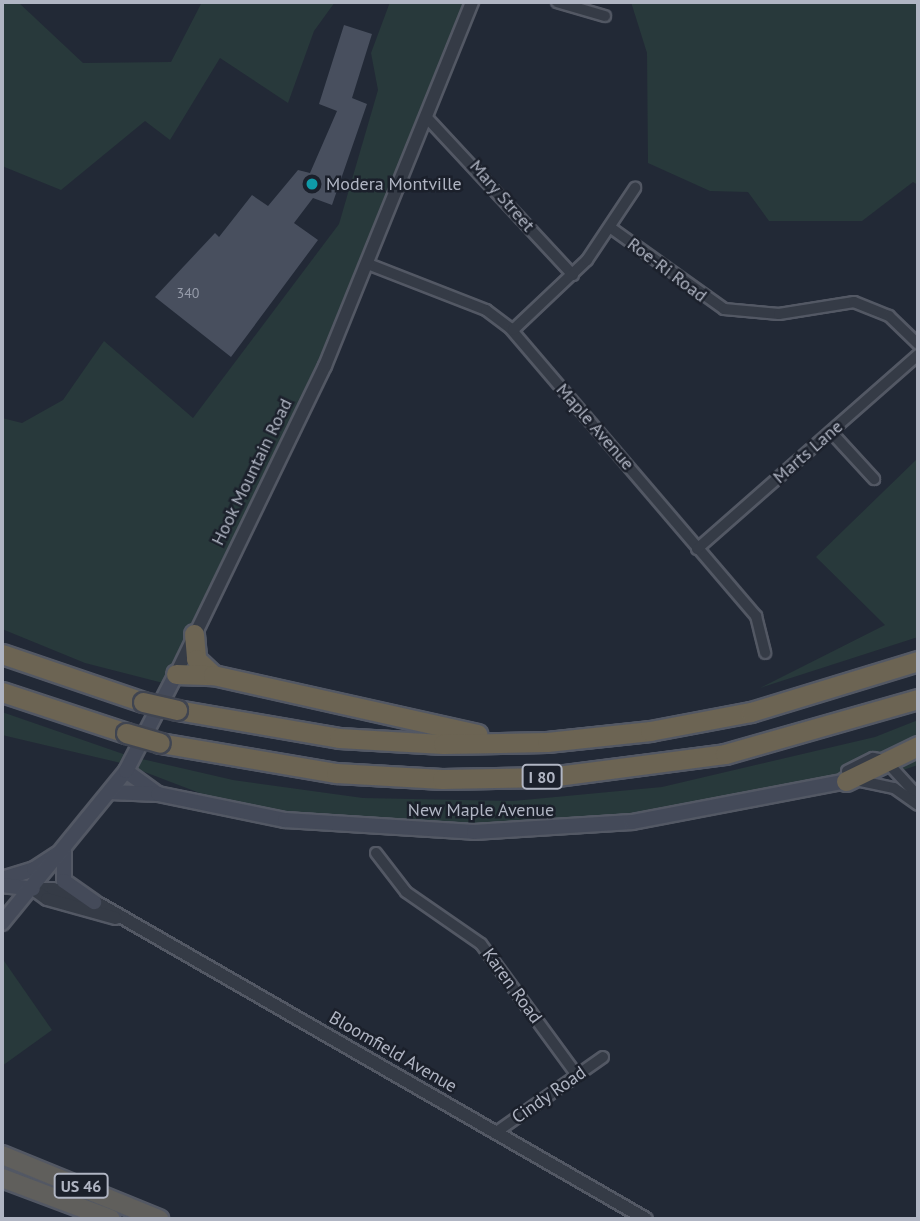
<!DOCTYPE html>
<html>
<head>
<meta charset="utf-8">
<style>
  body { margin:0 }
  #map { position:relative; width:920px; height:1221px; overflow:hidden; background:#222936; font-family:"PT Sans",sans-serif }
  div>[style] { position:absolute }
  .green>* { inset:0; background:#28393b }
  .building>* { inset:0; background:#484f5e }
  .roads { filter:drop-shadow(2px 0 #535864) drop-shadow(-2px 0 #535864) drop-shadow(0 2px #535864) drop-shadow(0 -2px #535864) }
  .minor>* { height:10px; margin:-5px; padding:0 5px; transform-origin:5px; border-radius:5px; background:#353b46 }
  .tertiary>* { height:12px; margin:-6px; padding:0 6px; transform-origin:6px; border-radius:6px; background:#353b46 }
  .secondary>* { height:14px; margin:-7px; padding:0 7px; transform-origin:7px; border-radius:7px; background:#444a59 }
  .trunk>* { height:18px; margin:-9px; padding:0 9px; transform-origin:9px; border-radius:9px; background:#605f5c }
  .motorway>* { height:19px; margin:-9.5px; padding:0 9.5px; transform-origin:9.5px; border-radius:9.5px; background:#6c6453 }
  .bridges { filter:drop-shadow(2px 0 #404551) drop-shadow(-2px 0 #404551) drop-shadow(0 2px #404551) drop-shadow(0 -2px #404551) }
  .motorway-bridge>* { height:19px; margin:-9.5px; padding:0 9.5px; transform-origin:9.5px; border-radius:9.5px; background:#6c6453 }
  .dots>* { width:19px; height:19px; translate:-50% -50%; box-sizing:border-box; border:4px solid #1b202b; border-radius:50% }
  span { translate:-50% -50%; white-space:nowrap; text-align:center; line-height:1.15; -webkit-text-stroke:5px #1b202b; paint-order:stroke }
  .number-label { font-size:14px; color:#969caa }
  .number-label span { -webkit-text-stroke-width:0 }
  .shield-label span { padding:2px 5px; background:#1b202b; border:2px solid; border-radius:5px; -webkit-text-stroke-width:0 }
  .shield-label { font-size:16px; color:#b0b5c3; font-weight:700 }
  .poi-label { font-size:18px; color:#b0b5c3 }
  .left { translate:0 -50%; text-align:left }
  .street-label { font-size:18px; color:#b0b5c3 }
  .frame { position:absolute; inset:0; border:4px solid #b0b5c3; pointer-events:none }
</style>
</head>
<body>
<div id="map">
  <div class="green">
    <div style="clip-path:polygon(2px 2px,18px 2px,83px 63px,171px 62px,202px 2px,335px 2px,314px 31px,288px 103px,220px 58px,170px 140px,145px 121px,61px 190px,2px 166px)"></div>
    <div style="clip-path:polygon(390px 2px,470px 2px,323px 378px,171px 685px,85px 663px,2px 629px,2px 418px,22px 423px,63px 400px,104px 341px,193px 418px,339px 224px,378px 90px,371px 53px)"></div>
    <div style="clip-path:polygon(631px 2px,918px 2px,918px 185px,913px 182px,862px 221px,769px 221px,748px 192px,710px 191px,648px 163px,647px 53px)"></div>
    <div style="clip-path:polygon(918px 458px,918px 637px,760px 688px,885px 625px,816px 557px)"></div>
    <div style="clip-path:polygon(2px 712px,129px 756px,233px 780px,363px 798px,513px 801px,662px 787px,875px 737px,918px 720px,918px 765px,858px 785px,707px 811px,472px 833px,260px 816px,121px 763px,2px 735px)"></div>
    <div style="clip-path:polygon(2px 958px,52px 1030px,2px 1066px)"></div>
  </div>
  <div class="building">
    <div style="clip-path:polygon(344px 25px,372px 34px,352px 98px,367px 104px,332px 205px,313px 198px,294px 223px,318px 240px,231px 357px,155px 297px,215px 233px,219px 237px,252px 195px,268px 206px,298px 170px,310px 173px,337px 111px,319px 104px)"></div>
  </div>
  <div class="roads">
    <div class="minor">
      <div style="left:557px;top:2px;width:50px;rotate:16.3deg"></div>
      <div style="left:428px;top:119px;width:213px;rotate:47.1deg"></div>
      <div style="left:611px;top:228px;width:139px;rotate:35.6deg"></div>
      <div style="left:724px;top:309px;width:55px;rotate:5.2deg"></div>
      <div style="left:779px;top:314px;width:76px;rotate:-9.1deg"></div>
      <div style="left:854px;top:302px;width:38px;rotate:22deg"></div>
      <div style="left:889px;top:316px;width:40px;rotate:44deg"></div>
      <div style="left:368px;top:264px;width:127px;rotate:21.3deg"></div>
      <div style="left:486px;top:310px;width:30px;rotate:37deg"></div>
      <div style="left:510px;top:328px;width:379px;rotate:49.5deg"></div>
      <div style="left:756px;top:616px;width:38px;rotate:76deg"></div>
      <div style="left:513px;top:330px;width:102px;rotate:-43.4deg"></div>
      <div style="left:587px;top:260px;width:87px;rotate:-56.3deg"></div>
      <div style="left:831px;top:432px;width:64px;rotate:47.5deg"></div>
      <div style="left:697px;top:549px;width:294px;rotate:-41.3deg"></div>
      <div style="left:847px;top:771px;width:29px;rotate:-27deg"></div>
      <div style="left:873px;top:758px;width:12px;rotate:9deg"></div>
      <div style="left:885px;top:760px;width:49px;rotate:47.5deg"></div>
      <div style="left:856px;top:780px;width:39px;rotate:12deg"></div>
      <div style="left:894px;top:788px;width:29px;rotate:35deg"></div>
      <div style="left:376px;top:853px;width:49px;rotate:52.4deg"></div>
      <div style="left:406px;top:892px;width:91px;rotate:34.7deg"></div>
      <div style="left:481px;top:944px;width:162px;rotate:53.8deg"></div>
      <div style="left:495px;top:1133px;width:132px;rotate:-35.1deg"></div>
    </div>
    <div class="tertiary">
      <div style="left:176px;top:674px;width:342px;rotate:-64.2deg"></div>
      <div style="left:325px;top:366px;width:393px;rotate:-68deg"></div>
      <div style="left:33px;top:889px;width:20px"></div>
      <div style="left:53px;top:889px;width:48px;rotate:18.1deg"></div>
      <div style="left:99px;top:904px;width:631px;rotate:29.94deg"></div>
      <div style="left:33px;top:889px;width:17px;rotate:36deg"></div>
      <div style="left:47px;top:899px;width:71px;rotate:15.6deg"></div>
    </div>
    <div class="secondary">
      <div style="left:126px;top:771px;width:39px;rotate:36deg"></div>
      <div style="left:110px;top:792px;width:48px;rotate:2.4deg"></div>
      <div style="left:158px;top:794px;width:130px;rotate:11.6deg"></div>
      <div style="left:285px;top:820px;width:189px;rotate:3.6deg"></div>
      <div style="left:474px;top:832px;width:158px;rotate:-3.6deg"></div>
      <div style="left:632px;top:822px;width:218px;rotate:-10.8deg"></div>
      <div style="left:64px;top:850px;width:31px;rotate:90deg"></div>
      <div style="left:64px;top:881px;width:37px;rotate:35deg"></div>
      <div style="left:2px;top:879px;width:34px;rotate:-17deg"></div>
      <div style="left:34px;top:869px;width:27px;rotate:-33deg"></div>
      <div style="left:2px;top:885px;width:31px;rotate:7deg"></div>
      <div style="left:2px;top:923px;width:196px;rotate:-50.8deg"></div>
      <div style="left:126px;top:771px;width:109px;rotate:-62.7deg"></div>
    </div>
    <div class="trunk">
      <div style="left:2px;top:1155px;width:170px;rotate:22.2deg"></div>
      <div style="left:2px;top:1178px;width:116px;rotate:20.6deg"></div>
    </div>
    <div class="motorway">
      <div style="left:194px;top:634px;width:25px;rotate:85deg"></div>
      <div style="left:196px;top:659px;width:23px;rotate:43deg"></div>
      <div style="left:2px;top:654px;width:149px;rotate:18.8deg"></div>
      <div style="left:176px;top:674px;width:37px;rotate:2deg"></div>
      <div style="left:213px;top:675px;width:271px;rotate:12.6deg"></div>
      <div style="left:2px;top:692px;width:131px;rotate:18.3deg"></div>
      <div style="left:177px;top:710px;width:164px;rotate:9.8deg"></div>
      <div style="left:339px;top:738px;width:104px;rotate:3.3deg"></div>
      <div style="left:443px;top:744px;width:104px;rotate:-1.1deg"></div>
      <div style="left:547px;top:742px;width:104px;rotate:-6.1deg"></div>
      <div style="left:650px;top:731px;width:103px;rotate:-10.7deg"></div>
      <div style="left:751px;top:712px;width:175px;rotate:-17deg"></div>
      <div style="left:160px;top:743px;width:179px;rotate:9.7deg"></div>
      <div style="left:336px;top:773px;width:106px;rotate:3.2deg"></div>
      <div style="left:442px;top:779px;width:107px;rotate:-1.1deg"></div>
      <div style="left:549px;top:777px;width:177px;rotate:-7.4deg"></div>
      <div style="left:725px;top:754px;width:201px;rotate:-15.9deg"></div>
      <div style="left:846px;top:781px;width:80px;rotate:-25.9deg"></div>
    </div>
  </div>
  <div class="bridges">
    <div class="motorway-bridge">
      <div style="left:143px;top:702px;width:35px;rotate:13deg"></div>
      <div style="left:126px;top:733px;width:35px;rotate:16deg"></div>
    </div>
  </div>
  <div class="dots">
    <div style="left:312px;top:184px;background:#0f9aa8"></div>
  </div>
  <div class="number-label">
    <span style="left:188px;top:293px">340</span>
  </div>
  <div class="shield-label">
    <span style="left:542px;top:777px">I 80</span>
    <span style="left:81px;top:1186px">US 46</span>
  </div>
  <div class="poi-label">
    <span class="left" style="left:326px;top:184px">Modera Montville</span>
  </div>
  <div class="street-label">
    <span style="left:502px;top:196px;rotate:49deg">Mary Street</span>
    <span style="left:667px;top:270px;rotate:37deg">Roe-Ri Road</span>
    <span style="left:595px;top:427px;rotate:49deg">Maple Avenue</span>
    <span style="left:808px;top:452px;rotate:-41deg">Marts Lane</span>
    <span style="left:252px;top:472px;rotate:-64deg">Hook Mountain Road</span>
    <span style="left:481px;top:810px">New Maple Avenue</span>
    <span style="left:512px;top:986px;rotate:54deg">Karen Road</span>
    <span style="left:393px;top:1052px;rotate:30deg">Bloomfield Avenue</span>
    <span style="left:549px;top:1095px;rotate:-35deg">Cindy Road</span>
  </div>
  <div class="frame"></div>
</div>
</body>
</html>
